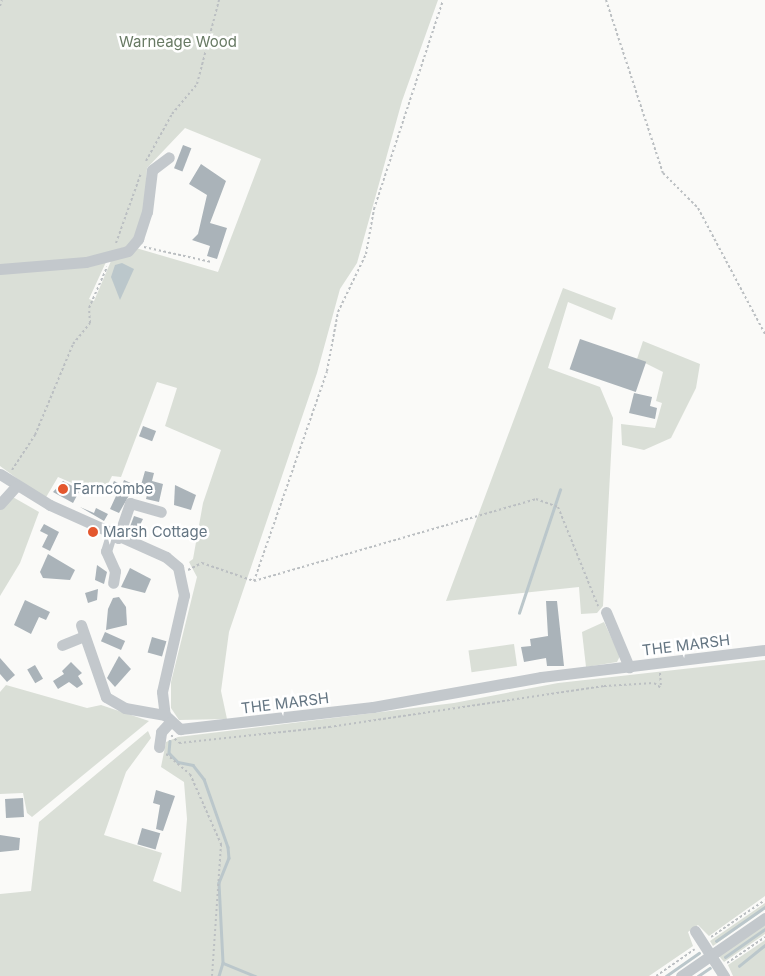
<!DOCTYPE html>
<html>
<head>
<meta charset="utf-8">
<style>
  body { margin:0 }
  #map { position:relative; width:765px; height:976px; overflow:hidden; background:#fafaf8; font-family:Inter,sans-serif }
  div>[style] { position:absolute }
  .green>* { inset:0; background:#dadfd7; transform-origin:0 0 }
  .water>* { inset:0; background:#bbc7cb }
  .stream>* { height:2.5px; margin:-1.25px; padding:0 1.25px; transform-origin:1.25px; border-radius:1.25px; background:#bbc7cb }
  .building>* { inset:0; background:#aab3b9; transform-origin:0 0 }
  .path>* { height:2px; margin-top:-1px; transform-origin:0; background:repeating-linear-gradient(90deg,#bbbfc2 0 2.5px,transparent 0 5px) }
  .minor>* { height:11px; margin:-5.5px; padding:0 5.5px; transform-origin:5.5px; border-radius:5.5px; background:#c3c8cc }
  .dots>* { width:14px; height:14px; translate:-50% -50%; box-sizing:border-box; border:2px solid #fff; border-radius:50% }
  span { translate:-50% -50%; white-space:nowrap; text-align:center; line-height:1.15; -webkit-text-stroke:5px #fff; paint-order:stroke }
  .park-label { font-size:15px; color:#687a64 }
  .poi-label { font-size:15px; color:#657683 }
  .left { translate:0 -50%; text-align:left }
  .street-label { font-size:15px; color:#657683 }
</style>
</head>
<body>
<div id="map">
  <div class="green">
    <div style="clip-path:polygon(0 0,438px 0,402px 101px,357px 263px,340px 289px,317px 373px,229px 632px,221px 691px,227px 719px,179px 720px,171px 708px,171px 682px,197px 577px,189px 562px,193px 559px,203px 503px,221px 450px,165px 426px,177px 388px,157px 382px,121px 477px,112px 476px,102px 496px,58px 477px,45px 499px,0 466px,0 272px,106px 262px,89px 299px,94px 301px,111px 261px,136px 248px,218px 272px,261px 159px,185px 128px,147px 168px,145px 215px,129px 246px,81px 260px,0 266px)"></div>
    <div style="clip-path:polygon(563px 288px,616px 308px,612px 320px,568px 302px,548px 368px,600px 387px,613px 418px,603px 606px,597px 613px,581px 614px,579px 587px,446px 601px)"></div>
    <div style="clip-path:polygon(643px 341px,700px 364px,696px 388px,671px 438px,644px 450px,622px 445px,621px 424px,655px 428px,662px 403px,656px 401px,663px 372px,637px 359px)"></div>
    <div style="clip-path:polygon(11px 496px,39px 512px,20px 563px,0 596px,0 509px)"></div>
    <div style="clip-path:polygon(604px 622px,620px 656px,617px 662px,586px 667px,582px 632px)"></div>
    <div style="left:514px;top:644px;width:22px;height:46px;rotate:82deg"></div>
    <div style="clip-path:polygon(765px 660px,765px 896px,709px 936px,698px 925px,688px 932px,693px 946px,649px 976px,0 976px,0 894px,31px 891px,39px 822px,148px 731px,151px 738px,126px 772px,104px 835px,162px 853px,153px 881px,181px 892px,187px 819px,184px 782px,161px 767px,166px 742px,178px 737px,454px 703px,558px 683px)"></div>
    <div style="clip-path:polygon(6px 685px,87px 708px,101px 705px,149px 721px,32px 817px,27px 813px,23px 793px,0 794px,0 692px)"></div>
    <div style="clip-path:polygon(765px 903px,765px 909px,713px 946px,710px 941px)"></div>
    <div style="clip-path:polygon(765px 924px,765px 934px,724px 962px,719px 956px)"></div>
    <div style="clip-path:polygon(765px 940px,765px 976px,733px 976px,728px 965px)"></div>
  </div>
  <div class="water">
    <div style="clip-path:polygon(122px 263px,134px 269px,120px 300px,111px 277px,115px 265px)"></div>
  </div>
  <div class="stream">
    <div style="left:519px;top:613px;width:130px;rotate:-71.6deg"></div>
    <div style="left:170px;top:741px;width:12px;rotate:95deg"></div>
    <div style="left:169px;top:753px;width:13px;rotate:45deg"></div>
    <div style="left:178px;top:762px;width:15px;rotate:11deg"></div>
    <div style="left:193px;top:765px;width:18px;rotate:52deg"></div>
    <div style="left:204px;top:779px;width:72px;rotate:70.6deg"></div>
    <div style="left:228px;top:847px;width:11px;rotate:85deg"></div>
    <div style="left:229px;top:858px;width:27px;rotate:112deg"></div>
    <div style="left:219px;top:883px;width:80px;rotate:87.1deg"></div>
    <div style="left:223px;top:963px;width:14px;rotate:107deg"></div>
    <div style="left:716px;top:941px;width:60px;rotate:-34.8deg"></div>
    <div style="left:725px;top:957px;width:49px;rotate:-35deg"></div>
    <div style="left:223px;top:963px;width:35px;rotate:22deg"></div>
    <div style="left:739px;top:966px;width:33px;rotate:-39deg"></div>
    <div style="left:666px;top:976px;width:40px;rotate:-34.9deg"></div>
    <div style="left:698px;top:976px;width:14px;rotate:-34deg"></div>
  </div>
  <div class="building">
    <div style="left:183px;top:145px;width:9px;height:25px;rotate:21deg"></div>
    <div style="clip-path:polygon(201px 164px,226px 181px,210px 223px,227px 228px,217px 259px,207px 256px,210px 246px,192px 240px,198px 234px,207px 195px,189px 184px)"></div>
    <div style="left:580px;top:339px;width:70px;height:32px;rotate:19deg"></div>
    <div style="clip-path:polygon(634px 393px,652px 397px,650px 406px,657px 408px,655px 419px,629px 413px)"></div>
    <div style="left:143px;top:426px;width:14px;height:11px;rotate:21deg"></div>
    <div style="clip-path:polygon(145px 471px,154px 473px,152px 481px,163px 484px,159px 502px,146px 499px,149px 487px,141px 485px)"></div>
    <div style="clip-path:polygon(124px 480px,135px 485px,119px 513px,110px 509px,116px 496px,109px 492px,114px 481px,122px 485px)"></div>
    <div style="clip-path:polygon(63px 481px,80px 490px,73px 503px,53px 492px)"></div>
    <div style="clip-path:polygon(175px 485px,196px 495px,191px 510px,174px 505px)"></div>
    <div style="clip-path:polygon(80px 507px,94px 513px,96px 508px,108px 514px,104px 521px)"></div>
    <div style="clip-path:polygon(134px 516px,143px 519px,135px 535px,128px 532px)"></div>
    <div style="clip-path:polygon(44px 524px,59px 532px,50px 551px,42px 547px,48px 535px,40px 531px)"></div>
    <div style="clip-path:polygon(48px 554px,75px 570px,70px 580px,43px 578px,40px 572px)"></div>
    <div style="clip-path:polygon(97px 565px,107px 572px,104px 584px,95px 580px)"></div>
    <div style="clip-path:polygon(130px 568px,151px 579px,145px 593px,121px 587px)"></div>
    <div style="clip-path:polygon(98px 589px,97px 600px,88px 603px,85px 593px)"></div>
    <div style="clip-path:polygon(119px 597px,126px 607px,127px 625px,106px 630px,108px 609px,113px 598px)"></div>
    <div style="clip-path:polygon(25px 600px,50px 612px,46px 620px,39px 617px,31px 634px,14px 625px)"></div>
    <div style="clip-path:polygon(546px 601px,557px 601px,564px 666px,547px 666px,546px 658px,524px 662px,521px 647px,531px 646px,530px 639px,548px 636px)"></div>
    <div style="left:105px;top:632px;width:22px;height:10px;rotate:24deg"></div>
    <div style="left:152px;top:637px;width:15px;height:16px;rotate:16deg"></div>
    <div style="clip-path:polygon(119px 656px,131px 669px,115px 687px,107px 678px)"></div>
    <div style="clip-path:polygon(0 658px,15px 675px,7px 682px,0 674px)"></div>
    <div style="clip-path:polygon(71px 662px,82px 673px,78px 676px,83px 684px,77px 688px,69px 682px,58px 689px,53px 681px,64px 674px,62px 671px)"></div>
    <div style="left:35px;top:665px;width:16px;height:9px;rotate:60deg"></div>
    <div style="clip-path:polygon(156px 790px,175px 796px,163px 831px,156px 829px,160px 805px,153px 803px)"></div>
    <div style="left:23px;top:798px;width:19px;height:18px;rotate:87deg"></div>
    <div style="left:142px;top:828px;width:19px;height:17px;rotate:16deg"></div>
    <div style="clip-path:polygon(0 835px,20px 838px,19px 850px,0 852px)"></div>
  </div>
  <div class="path">
    <div style="left:606px;top:0;width:182px;rotate:71.8deg"></div>
    <div style="left:663px;top:173px;width:49px;rotate:45deg"></div>
    <div style="left:698px;top:208px;width:143px;rotate:62deg"></div>
    <div style="left:0;top:6px;width:6px;rotate:-72deg"></div>
    <div style="left:146px;top:161px;width:54px;rotate:-61deg"></div>
    <div style="left:172px;top:114px;width:39px;rotate:-50deg"></div>
    <div style="left:197px;top:84px;width:87px;rotate:-75.3deg"></div>
    <div style="left:116px;top:243px;width:74px;rotate:-70.3deg"></div>
    <div style="left:144px;top:247px;width:69px;rotate:12.6deg"></div>
    <div style="left:12px;top:470px;width:42px;rotate:-56.7deg"></div>
    <div style="left:35px;top:435px;width:99px;rotate:-67.3deg"></div>
    <div style="left:73px;top:344px;width:27px;rotate:-51deg"></div>
    <div style="left:90px;top:323px;width:15px;rotate:-94deg"></div>
    <div style="left:89px;top:308px;width:45px;rotate:-66.3deg"></div>
    <div style="left:188px;top:570px;width:16px;rotate:-27deg"></div>
    <div style="left:202px;top:563px;width:55px;rotate:19.1deg"></div>
    <div style="left:254px;top:581px;width:294px;rotate:-16.2deg"></div>
    <div style="left:536px;top:499px;width:23px;rotate:20deg"></div>
    <div style="left:558px;top:507px;width:107px;rotate:68deg"></div>
    <div style="left:254px;top:581px;width:222px;rotate:-70.8deg"></div>
    <div style="left:327px;top:371px;width:60px;rotate:-79.4deg"></div>
    <div style="left:338px;top:312px;width:64px;rotate:-64.2deg"></div>
    <div style="left:366px;top:254px;width:46px;rotate:-79.9deg"></div>
    <div style="left:374px;top:209px;width:220px;rotate:-71.7deg"></div>
    <div style="left:660px;top:673px;width:15px;rotate:86deg"></div>
    <div style="left:171px;top:735px;width:11px;rotate:45deg"></div>
    <div style="left:179px;top:743px;width:151px;rotate:-6.1deg"></div>
    <div style="left:329px;top:727px;width:278px;rotate:-8.5deg"></div>
    <div style="left:604px;top:686px;width:50px;rotate:-3.4deg"></div>
    <div style="left:654px;top:683px;width:9px;rotate:36deg"></div>
    <div style="left:166px;top:754px;width:31px;rotate:40deg"></div>
    <div style="left:190px;top:774px;width:77px;rotate:66.1deg"></div>
    <div style="left:221px;top:844px;width:132px;rotate:93.9deg"></div>
    <div style="left:711px;top:937px;width:65px;rotate:-34.4deg"></div>
    <div style="left:727px;top:963px;width:46px;rotate:-34.4deg"></div>
    <div style="left:656px;top:976px;width:47px;rotate:-34.7deg"></div>
  </div>
  <div class="minor">
    <div style="left:0;top:269px;width:86px;rotate:-4.7deg"></div>
    <div style="left:86px;top:262px;width:43px;rotate:-14.7deg"></div>
    <div style="left:128px;top:251px;width:16px;rotate:-50deg"></div>
    <div style="left:138px;top:239px;width:28px;rotate:-72deg"></div>
    <div style="left:147px;top:212px;width:42px;rotate:-83.2deg"></div>
    <div style="left:152px;top:170px;width:21px;rotate:-37deg"></div>
    <div style="left:0;top:474px;width:59px;rotate:31.8deg"></div>
    <div style="left:50px;top:505px;width:127px;rotate:24.1deg"></div>
    <div style="left:166px;top:557px;width:16px;rotate:40deg"></div>
    <div style="left:178px;top:567px;width:29px;rotate:78deg"></div>
    <div style="left:184px;top:595px;width:99px;rotate:102.8deg"></div>
    <div style="left:162px;top:692px;width:23px;rotate:83deg"></div>
    <div style="left:165px;top:715px;width:21px;rotate:43deg"></div>
    <div style="left:180px;top:729px;width:194px;rotate:-6.5deg"></div>
    <div style="left:373px;top:707px;width:171px;rotate:-10.1deg"></div>
    <div style="left:541px;top:677px;width:226px;rotate:-6.9deg"></div>
    <div style="left:0;top:504px;width:24px;rotate:-48deg"></div>
    <div style="left:111px;top:535px;width:17px;rotate:107deg"></div>
    <div style="left:106px;top:551px;width:22px;rotate:66deg"></div>
    <div style="left:115px;top:571px;width:12px;rotate:99deg"></div>
    <div style="left:118px;top:538px;width:37px;rotate:-71deg"></div>
    <div style="left:130px;top:503px;width:32px;rotate:16deg"></div>
    <div style="left:606px;top:612px;width:60px;rotate:67.3deg"></div>
    <div style="left:81px;top:625px;width:76px;rotate:70.9deg"></div>
    <div style="left:106px;top:697px;width:22px;rotate:30deg"></div>
    <div style="left:125px;top:708px;width:41px;rotate:9.9deg"></div>
    <div style="left:62px;top:645px;width:24px;rotate:-22deg"></div>
    <div style="left:159px;top:747px;width:15px;rotate:-82deg"></div>
    <div style="left:161px;top:732px;width:13px;rotate:-48deg"></div>
    <div style="left:695px;top:931px;width:54px;rotate:57.2deg"></div>
    <div style="left:681px;top:976px;width:102px;rotate:-34.6deg"></div>
  </div>
  <div class="dots">
    <div style="left:63px;top:489px;background:#e4572e"></div>
    <div style="left:93px;top:532px;background:#e4572e"></div>
  </div>
  <div class="park-label">
    <span style="left:178px;top:42px">Warneage Wood</span>
  </div>
  <div class="poi-label">
    <span class="left" style="left:73px;top:489px">Farncombe</span>
    <span class="left" style="left:103px;top:532px">Marsh Cottage</span>
  </div>
  <div class="street-label">
    <span style="left:686px;top:645px;rotate:-7deg">THE MARSH</span>
    <span style="left:285px;top:703px;rotate:-7deg">THE MARSH</span>
  </div>
</div>
</body>
</html>
